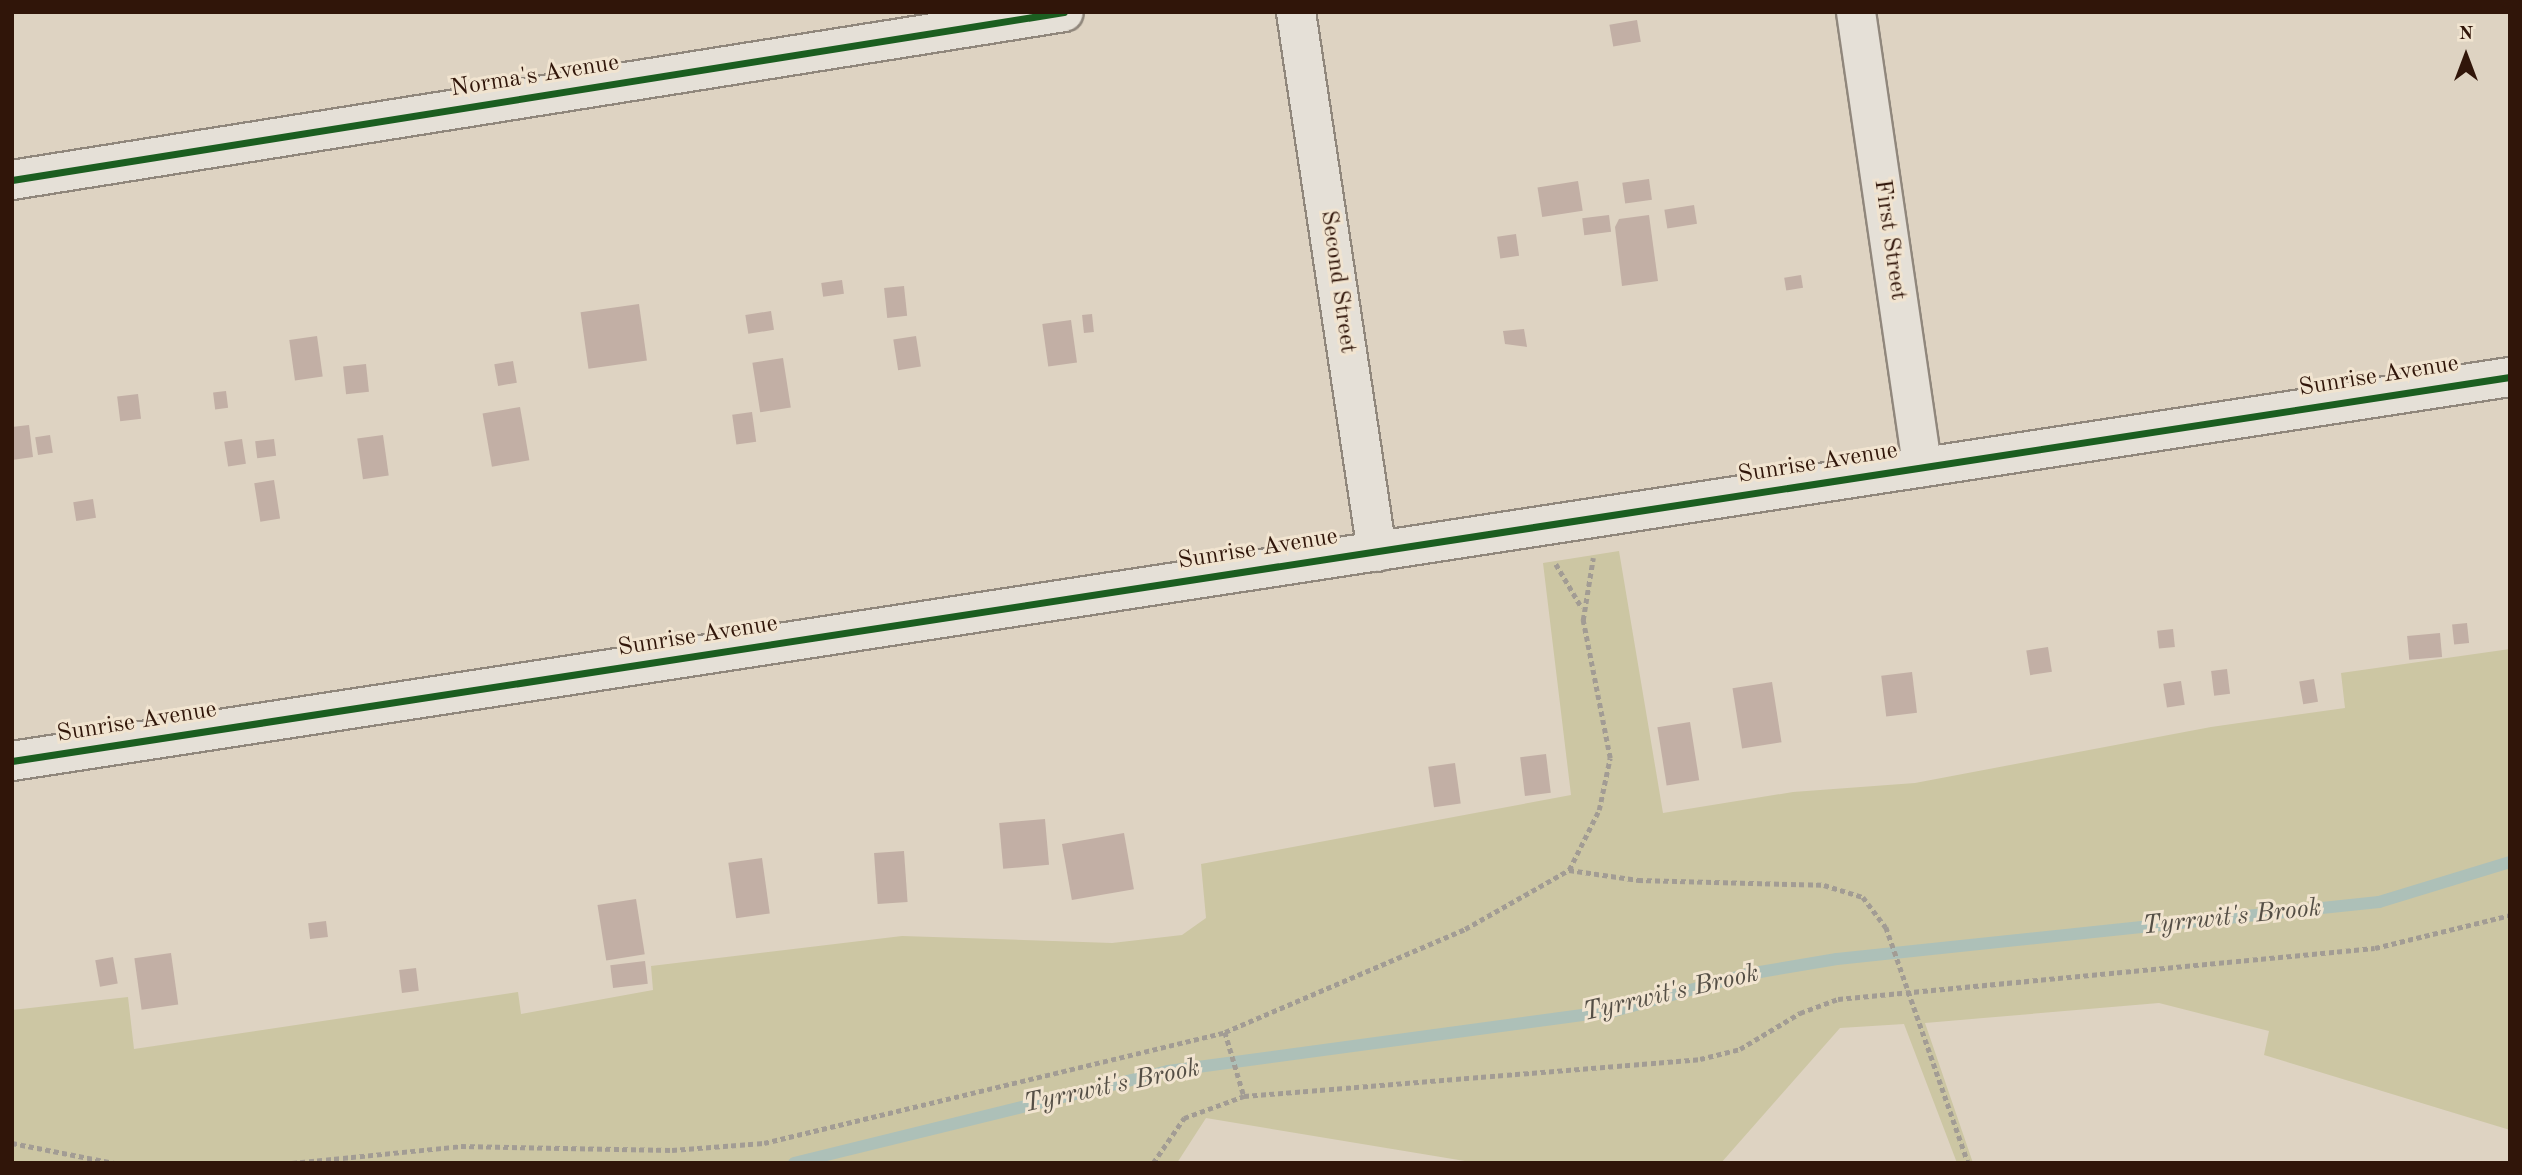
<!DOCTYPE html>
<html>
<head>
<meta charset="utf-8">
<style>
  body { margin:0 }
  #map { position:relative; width:2522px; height:1175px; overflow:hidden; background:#ded3c2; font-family:"Old Standard TT",serif }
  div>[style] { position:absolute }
  .green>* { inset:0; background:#ccc6a3 }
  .stream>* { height:12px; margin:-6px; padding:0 6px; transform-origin:6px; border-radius:6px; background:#adc0b8 }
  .building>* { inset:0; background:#c2afa5; transform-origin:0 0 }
  .path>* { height:4.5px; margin-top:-2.25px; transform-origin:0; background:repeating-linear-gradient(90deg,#a29c94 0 5px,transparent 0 8.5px) }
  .roads { filter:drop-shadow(2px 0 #90877c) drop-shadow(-2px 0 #90877c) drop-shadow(0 2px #90877c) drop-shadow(0 -2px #90877c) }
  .minor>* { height:38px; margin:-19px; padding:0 19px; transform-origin:19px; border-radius:19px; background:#e5e0d7 }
  .cycleway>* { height:7px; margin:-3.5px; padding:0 3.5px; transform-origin:3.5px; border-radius:3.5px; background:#1b5e20 }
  span { translate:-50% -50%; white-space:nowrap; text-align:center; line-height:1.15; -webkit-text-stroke:6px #f1e4d0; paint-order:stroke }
  .street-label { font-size:24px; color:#301509 }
  .water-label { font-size:26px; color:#544e45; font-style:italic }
  .frame { position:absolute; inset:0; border:14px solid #301509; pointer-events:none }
  .north { position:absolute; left:2431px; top:21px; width:70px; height:70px; -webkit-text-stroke:5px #f1e4d0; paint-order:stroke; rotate:0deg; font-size:19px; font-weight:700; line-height:28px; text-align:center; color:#301509 }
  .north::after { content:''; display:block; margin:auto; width:24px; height:32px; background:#301509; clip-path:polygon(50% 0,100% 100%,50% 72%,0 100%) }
</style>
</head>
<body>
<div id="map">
  <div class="green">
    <div style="clip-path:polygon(1619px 551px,1663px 813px,1793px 792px,1915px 783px,2211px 727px,2345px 708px,2341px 673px,2510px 649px,2510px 1130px,2264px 1055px,2269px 1031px,2159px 1003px,1925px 1023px,1973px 1163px,1957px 1163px,1904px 1024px,1840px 1028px,1721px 1163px,1477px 1163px,1206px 1118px,1177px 1163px,12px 1163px,12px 1010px,128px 997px,134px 1049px,518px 992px,521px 1014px,653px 990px,651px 966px,902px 936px,1112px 943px,1182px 935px,1206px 918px,1201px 864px,1571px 795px,1543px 563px)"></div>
  </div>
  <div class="stream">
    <div style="left:794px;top:1163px;width:385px;rotate:-13.8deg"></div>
    <div style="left:1168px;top:1071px;width:450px;rotate:-7.7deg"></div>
    <div style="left:1614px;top:1011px;width:139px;rotate:-15.4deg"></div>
    <div style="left:1748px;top:974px;width:90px;rotate:-9.6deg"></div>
    <div style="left:1837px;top:959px;width:545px;rotate:-6deg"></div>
    <div style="left:2379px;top:902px;width:137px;rotate:-17deg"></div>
  </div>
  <div class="building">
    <div style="left:1637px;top:20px;width:22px;height:28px;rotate:80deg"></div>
    <div style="left:1649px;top:179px;width:21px;height:27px;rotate:82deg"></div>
    <div style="left:1578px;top:181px;width:30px;height:41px;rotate:81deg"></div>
    <div style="left:1694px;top:205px;width:19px;height:30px;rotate:81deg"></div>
    <div style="left:1609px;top:215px;width:17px;height:27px;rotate:83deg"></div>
    <div style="clip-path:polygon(1649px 215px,1658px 281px,1622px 286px,1615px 227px,1619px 219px)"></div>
    <div style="left:1516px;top:234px;width:22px;height:19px;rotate:82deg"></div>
    <div style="left:1801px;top:275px;width:13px;height:17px;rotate:81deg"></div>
    <div style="left:842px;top:280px;width:14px;height:21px;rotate:82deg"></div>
    <div style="left:904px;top:286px;width:30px;height:20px;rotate:84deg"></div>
    <div style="left:639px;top:304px;width:57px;height:59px;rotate:82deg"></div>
    <div style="left:771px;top:311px;width:19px;height:26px;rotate:81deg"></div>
    <div style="left:1092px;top:314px;width:18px;height:10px;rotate:84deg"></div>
    <div style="left:1071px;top:320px;width:43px;height:29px;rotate:82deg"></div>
    <div style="clip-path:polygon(1524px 329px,1527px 347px,1505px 344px,1503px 331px)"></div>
    <div style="left:317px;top:336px;width:41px;height:28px;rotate:82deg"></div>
    <div style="left:916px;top:336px;width:31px;height:23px;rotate:81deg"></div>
    <div style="left:783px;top:358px;width:50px;height:31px;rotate:81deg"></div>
    <div style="left:513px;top:361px;width:22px;height:19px;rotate:80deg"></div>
    <div style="left:366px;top:364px;width:28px;height:23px;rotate:84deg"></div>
    <div style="left:226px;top:391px;width:17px;height:13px;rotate:83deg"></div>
    <div style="left:138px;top:394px;width:25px;height:21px;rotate:83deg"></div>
    <div style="left:520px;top:407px;width:54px;height:38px;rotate:80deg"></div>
    <div style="left:752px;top:412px;width:30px;height:20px;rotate:82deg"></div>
    <div style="clip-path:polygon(29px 425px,33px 457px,12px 460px,12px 427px)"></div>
    <div style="left:50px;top:435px;width:18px;height:15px;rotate:81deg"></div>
    <div style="left:383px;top:435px;width:41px;height:26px;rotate:82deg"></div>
    <div style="left:242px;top:439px;width:25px;height:18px;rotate:81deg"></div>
    <div style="left:274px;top:439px;width:17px;height:19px;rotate:83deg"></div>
    <div style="left:274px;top:480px;width:39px;height:20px;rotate:81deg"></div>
    <div style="left:93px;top:499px;width:19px;height:20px;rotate:81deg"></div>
    <div style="left:2467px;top:623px;width:20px;height:15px;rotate:84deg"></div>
    <div style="left:2173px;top:629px;width:18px;height:16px;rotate:84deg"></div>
    <div style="left:2440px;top:633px;width:24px;height:33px;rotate:85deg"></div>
    <div style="left:2048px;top:647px;width:25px;height:22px;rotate:81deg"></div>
    <div style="left:2227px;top:669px;width:25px;height:16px;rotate:83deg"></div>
    <div style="left:1912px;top:672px;width:41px;height:31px;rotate:83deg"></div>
    <div style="left:2314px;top:679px;width:23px;height:15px;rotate:80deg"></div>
    <div style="left:2181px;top:681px;width:24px;height:18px;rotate:81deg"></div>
    <div style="left:1772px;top:682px;width:61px;height:40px;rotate:81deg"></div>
    <div style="left:1690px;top:722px;width:59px;height:33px;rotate:81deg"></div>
    <div style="left:1546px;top:754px;width:39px;height:26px;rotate:83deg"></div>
    <div style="left:1455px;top:763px;width:41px;height:27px;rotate:82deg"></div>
    <div style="left:1045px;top:819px;width:46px;height:46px;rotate:85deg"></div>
    <div style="left:1124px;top:833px;width:57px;height:63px;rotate:80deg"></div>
    <div style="left:904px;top:851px;width:51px;height:30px;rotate:86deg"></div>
    <div style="left:762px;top:858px;width:56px;height:34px;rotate:82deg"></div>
    <div style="left:636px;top:899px;width:56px;height:39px;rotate:81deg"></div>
    <div style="left:326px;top:921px;width:16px;height:18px;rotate:83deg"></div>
    <div style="left:171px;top:953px;width:52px;height:37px;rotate:82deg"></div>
    <div style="left:113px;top:957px;width:27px;height:18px;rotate:80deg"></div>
    <div style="left:645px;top:961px;width:23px;height:35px;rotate:83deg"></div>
    <div style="left:416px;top:968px;width:23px;height:17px;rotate:83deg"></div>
  </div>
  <div class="path">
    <div style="left:1556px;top:564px;width:51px;rotate:59.4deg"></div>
    <div style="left:1569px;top:870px;width:70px;rotate:8.2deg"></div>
    <div style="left:1638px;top:880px;width:186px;rotate:1.5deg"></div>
    <div style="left:1824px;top:885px;width:41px;rotate:17.1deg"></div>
    <div style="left:1863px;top:897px;width:38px;rotate:53deg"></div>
    <div style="left:1886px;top:927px;width:250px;rotate:70.8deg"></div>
    <div style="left:1225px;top:1032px;width:261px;rotate:-23.2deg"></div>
    <div style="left:1465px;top:929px;width:120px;rotate:-29.6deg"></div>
    <div style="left:1569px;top:870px;width:67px;rotate:-63.4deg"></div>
    <div style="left:1599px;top:810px;width:53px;rotate:-78.1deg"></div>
    <div style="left:1610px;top:758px;width:141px;rotate:-101.1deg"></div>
    <div style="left:1583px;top:620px;width:63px;rotate:-80.8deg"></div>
    <div style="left:12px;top:1143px;width:104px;rotate:11.1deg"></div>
    <div style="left:292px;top:1163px;width:170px;rotate:-5.7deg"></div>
    <div style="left:461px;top:1146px;width:211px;rotate:1.1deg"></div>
    <div style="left:672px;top:1150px;width:92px;rotate:-4.4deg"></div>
    <div style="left:764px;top:1143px;width:474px;rotate:-13.5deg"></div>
    <div style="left:1225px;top:1032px;width:67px;rotate:73.5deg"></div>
    <div style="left:1244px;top:1096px;width:457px;rotate:-4.6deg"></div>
    <div style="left:1700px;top:1059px;width:41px;rotate:-14deg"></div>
    <div style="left:1740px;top:1049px;width:70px;rotate:-31deg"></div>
    <div style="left:1800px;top:1013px;width:40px;rotate:-20.2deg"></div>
    <div style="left:1838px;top:999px;width:539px;rotate:-5.43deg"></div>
    <div style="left:2375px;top:948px;width:139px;rotate:-13.7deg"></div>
    <div style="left:1153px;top:1163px;width:55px;rotate:-55.4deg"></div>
    <div style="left:1184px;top:1118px;width:64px;rotate:-20.1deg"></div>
  </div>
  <div class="roads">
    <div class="minor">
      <div style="left:1296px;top:12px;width:546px;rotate:81.47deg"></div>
      <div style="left:1856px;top:12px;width:460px;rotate:81.7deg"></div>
      <div style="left:12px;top:180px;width:1065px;rotate:-9.07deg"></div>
      <div style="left:12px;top:761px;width:2527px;rotate:-8.74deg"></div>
    </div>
  </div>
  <div class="cycleway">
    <div style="left:12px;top:180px;width:1065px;rotate:-9.07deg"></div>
    <div style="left:12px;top:761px;width:2527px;rotate:-8.74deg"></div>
  </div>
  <div class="street-label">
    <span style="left:535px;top:77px;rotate:-9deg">Norma's Avenue</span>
    <span style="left:1889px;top:240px;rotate:82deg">First Street</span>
    <span style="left:1337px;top:282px;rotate:82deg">Second Street</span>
    <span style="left:2379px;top:377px;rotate:-9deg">Sunrise Avenue</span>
    <span style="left:1818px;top:464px;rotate:-9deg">Sunrise Avenue</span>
    <span style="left:1258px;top:550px;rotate:-9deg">Sunrise Avenue</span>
    <span style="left:698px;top:637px;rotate:-9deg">Sunrise Avenue</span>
    <span style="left:137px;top:723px;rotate:-9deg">Sunrise Avenue</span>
  </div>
  <div class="water-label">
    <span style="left:2232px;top:918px;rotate:-6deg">Tyrrwit's Brook</span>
    <span style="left:1671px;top:994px;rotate:-13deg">Tyrrwit's Brook</span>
    <span style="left:1112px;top:1087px;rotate:-12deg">Tyrrwit's Brook</span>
  </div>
  <div class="frame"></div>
  <div class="north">N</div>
</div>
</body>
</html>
